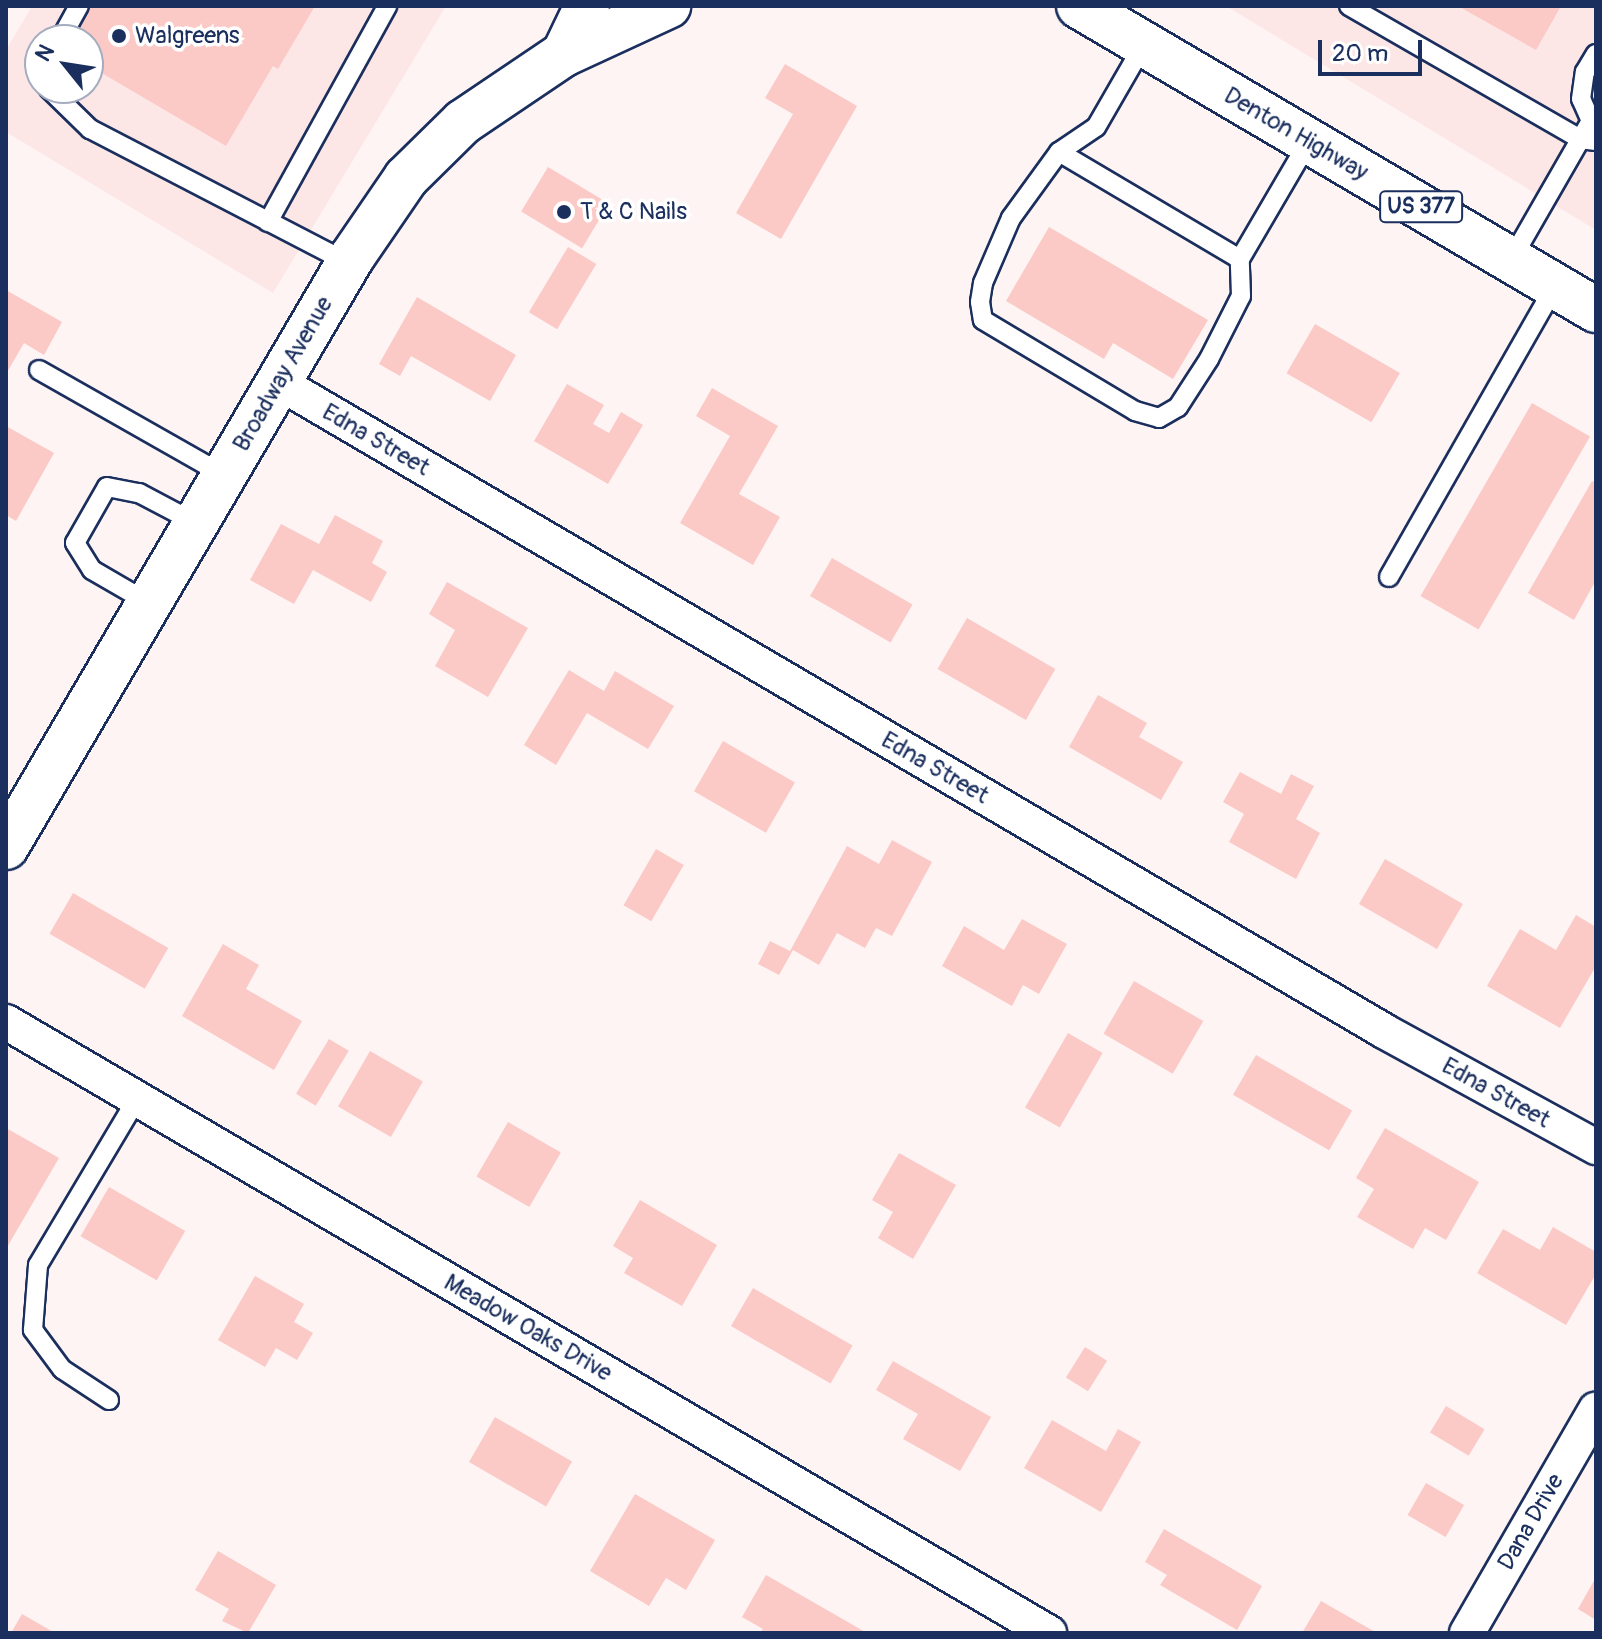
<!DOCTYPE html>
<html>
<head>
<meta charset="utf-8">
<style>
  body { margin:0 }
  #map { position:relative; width:1602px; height:1639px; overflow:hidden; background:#fef4f4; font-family:Pangolin,sans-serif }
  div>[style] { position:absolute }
  .built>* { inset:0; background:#fde7e6 }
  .building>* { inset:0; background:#fbcac6; transform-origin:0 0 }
  .roads { filter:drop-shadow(2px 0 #1b2f5e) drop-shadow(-2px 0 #1b2f5e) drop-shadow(0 2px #1b2f5e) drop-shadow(0 -2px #1b2f5e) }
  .service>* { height:18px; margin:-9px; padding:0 9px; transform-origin:9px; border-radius:9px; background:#fff }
  .minor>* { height:34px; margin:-17px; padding:0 17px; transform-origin:17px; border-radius:17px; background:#fff }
  .secondary>* { height:44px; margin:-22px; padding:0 22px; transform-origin:22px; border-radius:22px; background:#fff }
  .primary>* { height:44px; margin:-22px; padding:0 22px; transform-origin:22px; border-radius:22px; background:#fff }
  .dots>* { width:22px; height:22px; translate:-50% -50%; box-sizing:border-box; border:4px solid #fff; border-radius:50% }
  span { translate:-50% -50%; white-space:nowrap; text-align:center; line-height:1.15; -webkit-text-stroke:7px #fff; paint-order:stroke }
  .shield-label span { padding:2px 6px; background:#fff; border:2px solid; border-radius:6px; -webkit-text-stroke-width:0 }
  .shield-label { font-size:22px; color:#1b2f5e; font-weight:700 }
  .poi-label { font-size:24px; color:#1b2f5e }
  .left { translate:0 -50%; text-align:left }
  .street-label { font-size:24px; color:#1b2f5e }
  .frame { position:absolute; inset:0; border:8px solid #1b2f5e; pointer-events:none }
  .north { position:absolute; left:24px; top:24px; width:80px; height:80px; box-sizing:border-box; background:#fff; border:2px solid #a4acbf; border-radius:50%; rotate:300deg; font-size:22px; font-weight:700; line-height:32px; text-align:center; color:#1b2f5e }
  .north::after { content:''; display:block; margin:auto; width:28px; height:36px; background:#1b2f5e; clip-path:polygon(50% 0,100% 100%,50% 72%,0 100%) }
  .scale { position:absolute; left:1318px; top:40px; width:104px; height:36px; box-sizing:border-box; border:4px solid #1b2f5e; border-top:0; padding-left:10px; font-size:24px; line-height:28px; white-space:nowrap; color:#1b2f5e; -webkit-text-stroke:6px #fff; paint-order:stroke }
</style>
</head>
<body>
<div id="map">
  <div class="built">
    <div style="clip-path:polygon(evenodd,32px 6px,446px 6px,273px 293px,6px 132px,6px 50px,32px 6px,40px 40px,88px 40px,88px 88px,40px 88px,40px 40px)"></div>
    <div style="clip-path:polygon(1226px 6px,1596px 6px,1596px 230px)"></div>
  </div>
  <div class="building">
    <div style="clip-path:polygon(87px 6px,121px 7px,315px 6px,278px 69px,273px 66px,226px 146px,88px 65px,98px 46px,72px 31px)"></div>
    <div style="clip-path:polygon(1458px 6px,1561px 6px,1536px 50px)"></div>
    <div style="clip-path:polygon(785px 64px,857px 106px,781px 239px,736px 213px,793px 114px,765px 98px)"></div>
    <div style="left:548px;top:167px;width:71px;height:52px;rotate:31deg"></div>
    <div style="clip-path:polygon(1049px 227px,1208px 320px,1173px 379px,1113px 343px,1104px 359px,1006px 301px)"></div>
    <div style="left:568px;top:247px;width:33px;height:76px;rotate:31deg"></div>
    <div style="clip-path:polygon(6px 290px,62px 322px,44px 355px,24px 343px,6px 374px)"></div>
    <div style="clip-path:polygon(417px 297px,516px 355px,490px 401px,411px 356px,400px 376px,379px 364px)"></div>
    <div style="left:1315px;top:324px;width:98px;height:57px;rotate:30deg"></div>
    <div style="clip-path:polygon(567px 384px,604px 405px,593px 424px,609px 433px,621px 412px,643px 425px,608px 484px,534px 441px)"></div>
    <div style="clip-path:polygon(712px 388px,778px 426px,739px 494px,780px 517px,753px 565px,680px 523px,730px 436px,696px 416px)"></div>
    <div style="left:1532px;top:403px;width:67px;height:223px;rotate:30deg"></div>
    <div style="clip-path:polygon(6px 426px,54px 453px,16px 521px,6px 515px)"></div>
    <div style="clip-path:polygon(1592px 481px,1596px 483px,1596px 580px,1574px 620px,1528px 593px)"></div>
    <div style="clip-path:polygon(335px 515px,383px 541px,372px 563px,387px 572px,371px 602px,313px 570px,294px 604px,250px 580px,281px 524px,319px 544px)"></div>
    <div style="left:832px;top:558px;width:93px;height:44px;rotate:30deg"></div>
    <div style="clip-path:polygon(447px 582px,528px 628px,488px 697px,435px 666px,455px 630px,429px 614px)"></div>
    <div style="left:967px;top:618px;width:102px;height:59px;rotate:30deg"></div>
    <div style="clip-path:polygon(569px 670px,604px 691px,615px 671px,674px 706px,648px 749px,587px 713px,556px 765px,524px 745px)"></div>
    <div style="clip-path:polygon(1098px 695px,1147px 723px,1139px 737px,1183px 762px,1161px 800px,1069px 747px)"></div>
    <div style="left:723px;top:741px;width:83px;height:58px;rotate:30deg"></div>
    <div style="clip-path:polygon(1240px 772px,1281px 794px,1291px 774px,1314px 786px,1296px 819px,1320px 833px,1296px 879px,1229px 842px,1244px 814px,1223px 802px)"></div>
    <div style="clip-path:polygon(892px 840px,932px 862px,892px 936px,876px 928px,865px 948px,837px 933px,819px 965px,793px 950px,779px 975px,758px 964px,770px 941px,790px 951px,847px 846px,879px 864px)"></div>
    <div style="left:656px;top:849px;width:32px;height:65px;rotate:30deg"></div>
    <div style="left:1385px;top:859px;width:90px;height:52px;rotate:30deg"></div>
    <div style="left:73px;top:893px;width:110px;height:47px;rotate:30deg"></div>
    <div style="clip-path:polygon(1576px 915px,1596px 927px,1596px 966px,1560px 1028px,1487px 986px,1520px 929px,1556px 950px)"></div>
    <div style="clip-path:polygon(1022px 919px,1067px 944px,1039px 994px,1023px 985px,1012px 1006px,942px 966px,964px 926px,1004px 950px)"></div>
    <div style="clip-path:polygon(223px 944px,259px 965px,246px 989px,302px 1021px,274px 1070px,182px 1016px)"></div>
    <div style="left:1134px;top:981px;width:80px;height:61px;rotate:30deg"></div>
    <div style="left:1068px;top:1033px;width:40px;height:86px;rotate:30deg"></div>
    <div style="left:329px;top:1039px;width:23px;height:64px;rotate:31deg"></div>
    <div style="left:370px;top:1051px;width:61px;height:64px;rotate:30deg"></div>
    <div style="left:1256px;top:1055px;width:111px;height:46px;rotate:30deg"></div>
    <div style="left:508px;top:1122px;width:61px;height:63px;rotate:30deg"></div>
    <div style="clip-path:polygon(6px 1128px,59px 1158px,6px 1249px)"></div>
    <div style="clip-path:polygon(1385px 1128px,1479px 1182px,1446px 1240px,1425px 1228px,1413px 1249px,1357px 1217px,1374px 1189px,1356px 1178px)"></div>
    <div style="clip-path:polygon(899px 1153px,956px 1185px,913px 1259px,878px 1238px,893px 1212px,872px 1200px)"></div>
    <div style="left:109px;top:1187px;width:88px;height:57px;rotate:30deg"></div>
    <div style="clip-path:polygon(640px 1200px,717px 1245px,682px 1306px,624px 1273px,633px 1258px,613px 1246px)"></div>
    <div style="clip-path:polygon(1553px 1227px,1596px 1252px,1596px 1274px,1566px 1325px,1477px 1273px,1503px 1229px,1540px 1250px)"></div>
    <div style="clip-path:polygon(255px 1276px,304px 1304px,294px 1322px,313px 1333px,297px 1360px,276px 1348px,265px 1367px,218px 1340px)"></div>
    <div style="left:753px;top:1288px;width:115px;height:44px;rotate:30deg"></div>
    <div style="left:1085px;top:1347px;width:26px;height:36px;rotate:32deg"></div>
    <div style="clip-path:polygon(893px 1361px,991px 1417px,960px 1471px,903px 1439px,918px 1414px,876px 1390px)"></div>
    <div style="left:1446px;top:1406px;width:45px;height:31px;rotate:31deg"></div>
    <div style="left:495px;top:1417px;width:89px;height:52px;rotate:30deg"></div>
    <div style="clip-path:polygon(1052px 1420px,1106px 1451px,1118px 1429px,1141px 1442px,1101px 1512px,1024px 1468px)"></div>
    <div style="left:1426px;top:1483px;width:44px;height:37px;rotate:30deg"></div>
    <div style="clip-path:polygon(635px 1494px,715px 1540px,686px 1590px,666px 1578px,649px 1606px,590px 1571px)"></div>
    <div style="clip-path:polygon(1164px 1529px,1262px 1586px,1237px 1630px,1160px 1585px,1167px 1575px,1145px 1562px)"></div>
    <div style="clip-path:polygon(218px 1551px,276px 1585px,248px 1633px,222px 1621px,229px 1609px,195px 1590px)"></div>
    <div style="clip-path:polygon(766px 1575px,867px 1633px,760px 1633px,763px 1629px,742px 1617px)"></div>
    <div style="clip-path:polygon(1596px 1577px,1596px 1620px,1578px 1609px)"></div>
    <div style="clip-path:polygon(1321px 1601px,1377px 1633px,1302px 1633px)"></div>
    <div style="clip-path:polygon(22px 1614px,55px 1633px,11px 1633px)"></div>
  </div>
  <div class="roads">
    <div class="service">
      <div style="left:1349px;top:6px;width:267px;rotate:29.9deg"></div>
      <div style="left:1580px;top:139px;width:16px;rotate:7deg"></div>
      <div style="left:60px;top:40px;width:39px;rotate:-61deg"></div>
      <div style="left:1144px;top:44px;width:96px;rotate:120deg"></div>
      <div style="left:1096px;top:127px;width:45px;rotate:146deg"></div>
      <div style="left:1059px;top:152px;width:82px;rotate:126deg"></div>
      <div style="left:1011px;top:218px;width:71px;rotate:113.3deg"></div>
      <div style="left:983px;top:283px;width:19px;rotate:99deg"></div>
      <div style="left:980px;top:302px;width:18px;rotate:81deg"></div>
      <div style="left:983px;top:320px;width:177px;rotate:30.9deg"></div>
      <div style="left:1135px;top:411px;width:25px;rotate:16deg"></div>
      <div style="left:1159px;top:418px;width:22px;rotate:-30deg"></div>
      <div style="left:1178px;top:407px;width:57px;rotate:-57.1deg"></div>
      <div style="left:1209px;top:359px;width:71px;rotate:-63.1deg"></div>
      <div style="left:1241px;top:296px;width:37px;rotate:-92deg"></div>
      <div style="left:1240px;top:259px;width:137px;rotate:-59.7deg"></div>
      <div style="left:48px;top:88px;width:59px;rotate:44.3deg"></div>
      <div style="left:90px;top:129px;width:291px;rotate:27.4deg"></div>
      <div style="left:1059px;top:152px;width:210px;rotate:30.6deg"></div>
      <div style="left:268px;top:222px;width:247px;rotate:-61.1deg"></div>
      <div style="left:1511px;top:260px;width:160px;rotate:-60.1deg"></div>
      <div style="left:1591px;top:121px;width:24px;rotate:-114deg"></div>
      <div style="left:1581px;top:99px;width:27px;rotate:-82deg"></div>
      <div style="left:1585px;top:72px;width:21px;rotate:-59deg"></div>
      <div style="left:39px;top:370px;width:213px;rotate:29.6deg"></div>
      <div style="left:1389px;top:577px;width:335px;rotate:-60.3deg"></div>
      <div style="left:149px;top:603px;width:66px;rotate:-149.9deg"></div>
      <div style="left:92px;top:570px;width:32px;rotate:-122deg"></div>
      <div style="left:75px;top:543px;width:64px;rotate:-60.3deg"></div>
      <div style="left:107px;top:487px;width:33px;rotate:11deg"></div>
      <div style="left:139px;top:493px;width:64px;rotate:27.8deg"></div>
      <div style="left:109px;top:1400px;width:56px;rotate:-146.6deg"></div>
      <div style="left:62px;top:1369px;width:49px;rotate:-126.6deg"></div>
      <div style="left:33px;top:1330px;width:65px;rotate:-85.6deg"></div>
      <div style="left:38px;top:1265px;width:193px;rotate:-59.2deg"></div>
    </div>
    <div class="minor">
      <div style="left:278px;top:382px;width:1282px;rotate:30.4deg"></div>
      <div style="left:1384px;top:1031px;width:242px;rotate:28.7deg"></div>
      <div style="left:6px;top:1022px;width:1209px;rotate:30.36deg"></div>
      <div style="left:1467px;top:1633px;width:258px;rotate:-60deg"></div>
    </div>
    <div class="secondary">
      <div style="left:6px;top:847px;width:684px;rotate:-59.61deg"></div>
      <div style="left:352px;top:257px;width:96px;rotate:-55.6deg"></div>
      <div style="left:406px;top:178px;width:80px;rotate:-44.5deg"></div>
      <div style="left:463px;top:122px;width:122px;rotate:-34deg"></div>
      <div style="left:564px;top:54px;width:115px;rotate:-24.8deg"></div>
    </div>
    <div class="primary">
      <div style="left:1079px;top:6px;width:600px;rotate:30.46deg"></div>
      <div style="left:564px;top:54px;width:53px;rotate:-64.4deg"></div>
    </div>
  </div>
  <div class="dots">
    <div style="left:119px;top:36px;background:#1b2f5e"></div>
    <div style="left:564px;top:212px;background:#1b2f5e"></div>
  </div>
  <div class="shield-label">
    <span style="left:1421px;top:207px">US 377</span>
  </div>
  <div class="poi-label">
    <span class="left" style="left:135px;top:36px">Walgreens</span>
    <span class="left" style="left:580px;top:212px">T &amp; C Nails</span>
  </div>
  <div class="street-label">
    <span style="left:1296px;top:134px;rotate:30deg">Denton Highway</span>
    <span style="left:283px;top:374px;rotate:-60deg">Broadway Avenue</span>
    <span style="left:376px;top:440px;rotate:30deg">Edna Street</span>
    <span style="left:935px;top:768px;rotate:30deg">Edna Street</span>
    <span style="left:1496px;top:1093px;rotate:29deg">Edna Street</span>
    <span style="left:528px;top:1328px;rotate:30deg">Meadow Oaks Drive</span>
    <span style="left:1531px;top:1522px;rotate:-60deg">Dana Drive</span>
  </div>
  <div class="frame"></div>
  <div class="north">N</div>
  <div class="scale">20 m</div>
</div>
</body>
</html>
